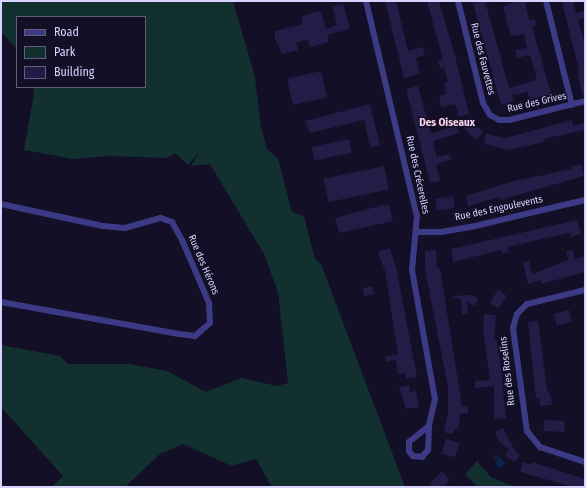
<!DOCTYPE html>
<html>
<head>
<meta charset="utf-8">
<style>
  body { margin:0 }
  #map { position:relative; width:586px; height:488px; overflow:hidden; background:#130f26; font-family:"Fira Sans Condensed",sans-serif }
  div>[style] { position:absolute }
  .green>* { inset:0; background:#12302f }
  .water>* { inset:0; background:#0c2248 }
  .building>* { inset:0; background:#241b47; transform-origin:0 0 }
  .minor>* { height:6px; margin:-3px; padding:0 3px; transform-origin:3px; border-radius:3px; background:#3d3a85 }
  span { translate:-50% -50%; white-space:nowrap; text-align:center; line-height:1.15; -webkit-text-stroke:3px #130f26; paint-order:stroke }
  .street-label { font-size:10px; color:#d9d4ff }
  .neighbourhood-label { font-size:11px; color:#ffd6f0; font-weight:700 }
  .frame { position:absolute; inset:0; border:2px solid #d9d4ff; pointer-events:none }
  .legend { position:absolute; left:16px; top:16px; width:130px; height:72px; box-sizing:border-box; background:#130f26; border:1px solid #625e7d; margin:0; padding:5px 7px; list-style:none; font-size:12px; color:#d9d4ff }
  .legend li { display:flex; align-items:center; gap:8px; height:20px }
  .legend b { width:20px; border:1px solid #625e7d }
</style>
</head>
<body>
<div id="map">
  <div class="green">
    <div style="clip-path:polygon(1px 1px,233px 1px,255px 77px,261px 127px,267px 149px,278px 159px,292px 212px,304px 216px,315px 259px,321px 264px,405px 487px,272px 487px,256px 459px,232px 466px,183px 444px,160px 454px,125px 487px,51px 487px,63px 476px,1px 407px,1px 345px,60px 356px,68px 364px,130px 364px,167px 371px,206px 392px,241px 378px,277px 386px,288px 383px,278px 292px,264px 254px,210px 164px,191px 166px,200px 151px,188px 165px,175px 153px,168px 158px,109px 156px,74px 159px,24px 150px,34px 93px,33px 87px,145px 87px,145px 17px,17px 17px,17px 49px,1px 32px)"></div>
    <div style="clip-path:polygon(477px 461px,491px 477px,515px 487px,478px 487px,465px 474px)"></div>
  </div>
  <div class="water">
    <div style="clip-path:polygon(496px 454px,505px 462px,501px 469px,495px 465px,497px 461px,493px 457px)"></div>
  </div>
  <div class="building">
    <div style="clip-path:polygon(385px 1px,396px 1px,408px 51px,423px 47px,425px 55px,416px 58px,420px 74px,404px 78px)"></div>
    <div style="clip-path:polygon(427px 1px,439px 1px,455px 56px,469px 114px,459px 117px,455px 104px,441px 107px,439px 96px,446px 94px,444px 83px,448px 82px,444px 67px,440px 68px,438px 60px,443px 59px)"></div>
    <div style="clip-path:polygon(485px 1px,509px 88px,537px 80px,530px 55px,517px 58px,515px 50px,527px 48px,524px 34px,511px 36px,503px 7px,516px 1px,525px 1px,529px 20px,535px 19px,536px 25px,532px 26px,551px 94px,530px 100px,528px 92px,512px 95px,514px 101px,501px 105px,473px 3px)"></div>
    <div style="clip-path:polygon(568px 1px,573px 1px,576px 13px,585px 11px,585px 18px,578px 20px,585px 44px,585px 95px,582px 95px,577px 70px,579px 70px,562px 2px)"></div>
    <div style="clip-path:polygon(343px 4px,350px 29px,327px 35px,329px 42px,310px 47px,307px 39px,296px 43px,298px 50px,282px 54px,275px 39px,275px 31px,303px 24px,301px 17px,317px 11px,321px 12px,326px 29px,337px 25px,332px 7px)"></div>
    <div style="left:321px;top:71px;width:27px;height:35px;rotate:77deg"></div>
    <div style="clip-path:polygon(418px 86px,431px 134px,456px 125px,459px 133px,433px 141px,437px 157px,450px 154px,451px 160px,436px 164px,440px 181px,430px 183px,406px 89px)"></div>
    <div style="clip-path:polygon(370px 104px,380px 145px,370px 147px,364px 120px,310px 133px,305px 121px)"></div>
    <div style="clip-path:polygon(572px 120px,573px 126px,585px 123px,585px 130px,543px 139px,544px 142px,509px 150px,484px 144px,486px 134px,505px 138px)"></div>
    <div style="left:472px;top:121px;width:16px;height:11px;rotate:45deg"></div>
    <div style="left:349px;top:139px;width:14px;height:38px;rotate:78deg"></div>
    <div style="clip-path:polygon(581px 164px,584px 176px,500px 200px,499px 197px,468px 206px,466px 196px,510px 182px,572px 169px,571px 166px)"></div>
    <div style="left:384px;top:166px;width:24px;height:62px;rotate:78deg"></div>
    <div style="left:453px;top:196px;width:12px;height:18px;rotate:81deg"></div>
    <div style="clip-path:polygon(383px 205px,389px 205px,393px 221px,339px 233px,335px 218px)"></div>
    <div style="clip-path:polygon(577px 220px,581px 234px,571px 237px,569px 233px,516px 245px,508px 247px,509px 252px,502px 254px,501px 250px,453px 262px,451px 249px)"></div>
    <div style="clip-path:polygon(390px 248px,396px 267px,417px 377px,406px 379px,405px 373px,398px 374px,396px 360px,386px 362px,385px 357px,398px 354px,385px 271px,378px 252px)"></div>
    <div style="clip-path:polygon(436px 250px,437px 269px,440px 268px,462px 406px,468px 406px,468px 413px,461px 413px,458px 429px,454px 429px,453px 434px,444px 432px,448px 412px,448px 387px,425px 270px,425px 251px)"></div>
    <div style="clip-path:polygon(573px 250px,575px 259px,585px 256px,585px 272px,541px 284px,541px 280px,528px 284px,523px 262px,529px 261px,532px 274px,568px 260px,566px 251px)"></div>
    <div style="left:372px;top:286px;width:8px;height:10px;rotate:76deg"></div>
    <div style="left:498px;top:290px;width:11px;height:15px;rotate:34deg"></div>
    <div style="clip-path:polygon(470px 295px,478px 298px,476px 306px,467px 302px,468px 314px,462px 314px,461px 300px,452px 296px)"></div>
    <div style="left:569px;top:310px;width:12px;height:16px;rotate:76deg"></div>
    <div style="clip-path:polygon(484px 314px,496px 315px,494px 339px,496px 338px,500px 360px,506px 418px,494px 419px,494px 386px,475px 388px,475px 381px,490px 380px,483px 329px)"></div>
    <div style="clip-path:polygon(538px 321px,547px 390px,551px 396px,552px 405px,540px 406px,539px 398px,536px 399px,528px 322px)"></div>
    <div style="clip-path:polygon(409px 385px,410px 392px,416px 391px,419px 407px,406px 409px,399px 387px)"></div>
    <div style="left:544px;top:420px;width:21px;height:11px;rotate:3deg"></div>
    <div style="clip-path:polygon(503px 428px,514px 449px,520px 455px,514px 462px,505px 455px,509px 450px,500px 443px,495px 432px)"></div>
    <div style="left:446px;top:439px;width:14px;height:15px;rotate:17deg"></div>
    <div style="clip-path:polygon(523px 462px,531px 465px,532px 462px,585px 479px,583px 487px,573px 487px,520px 472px)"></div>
    <div style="clip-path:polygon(442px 471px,450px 480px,443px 487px,433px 487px,430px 484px)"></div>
  </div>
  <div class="minor">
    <div style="left:366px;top:1px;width:221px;rotate:76.7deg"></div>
    <div style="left:417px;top:216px;width:54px;rotate:95.3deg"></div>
    <div style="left:412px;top:270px;width:131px;rotate:79.9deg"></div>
    <div style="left:435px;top:399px;width:28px;rotate:103deg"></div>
    <div style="left:429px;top:426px;width:24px;rotate:92deg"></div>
    <div style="left:428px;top:450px;width:9px;rotate:131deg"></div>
    <div style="left:422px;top:457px;width:9px;rotate:-174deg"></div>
    <div style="left:413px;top:456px;width:6px;rotate:-129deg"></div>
    <div style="left:409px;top:451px;width:9px;rotate:-90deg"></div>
    <div style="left:409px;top:442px;width:26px;rotate:-39deg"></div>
    <div style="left:458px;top:1px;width:105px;rotate:76.2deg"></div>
    <div style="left:483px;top:103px;width:14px;rotate:60deg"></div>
    <div style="left:490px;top:115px;width:10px;rotate:29deg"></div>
    <div style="left:499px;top:120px;width:10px"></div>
    <div style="left:509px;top:120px;width:78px;rotate:-14deg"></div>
    <div style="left:546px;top:1px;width:107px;rotate:76deg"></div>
    <div style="left:1px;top:204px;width:104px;rotate:12.2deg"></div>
    <div style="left:103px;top:226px;width:22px;rotate:5deg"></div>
    <div style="left:125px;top:228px;width:37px;rotate:-16deg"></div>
    <div style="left:161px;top:218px;width:12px;rotate:20deg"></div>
    <div style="left:172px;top:222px;width:21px;rotate:61deg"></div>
    <div style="left:182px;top:240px;width:69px;rotate:66.8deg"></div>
    <div style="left:209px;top:303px;width:20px;rotate:87deg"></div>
    <div style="left:210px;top:323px;width:20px;rotate:139deg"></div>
    <div style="left:195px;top:336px;width:16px;rotate:-173deg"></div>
    <div style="left:179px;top:334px;width:181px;rotate:-169.8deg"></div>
    <div style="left:416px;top:232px;width:25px"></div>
    <div style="left:441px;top:232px;width:35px;rotate:-10deg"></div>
    <div style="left:475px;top:226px;width:113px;rotate:-13.3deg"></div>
    <div style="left:585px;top:290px;width:60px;rotate:166.4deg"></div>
    <div style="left:527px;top:304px;width:14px;rotate:135deg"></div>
    <div style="left:517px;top:314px;width:15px;rotate:106deg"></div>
    <div style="left:513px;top:328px;width:104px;rotate:82.3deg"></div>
    <div style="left:527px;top:431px;width:21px;rotate:51deg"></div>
    <div style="left:540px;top:447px;width:47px;rotate:18.4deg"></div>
  </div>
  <div class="street-label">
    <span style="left:482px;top:59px;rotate:76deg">Rue des Fauvettes</span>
    <span style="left:537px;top:103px;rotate:-13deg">Rue des Grives</span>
    <span style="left:417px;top:175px;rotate:78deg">Rue des Crécerelles</span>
    <span style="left:499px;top:209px;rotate:-12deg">Rue des Engoulevents</span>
    <span style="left:203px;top:265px;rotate:67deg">Rue des Hérons</span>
    <span style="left:508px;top:371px;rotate:-97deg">Rue des Roselins</span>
  </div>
  <div class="neighbourhood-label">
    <span style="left:447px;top:123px">Des Oiseaux</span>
  </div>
  <div class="frame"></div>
  <ul class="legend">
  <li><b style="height:5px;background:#3d3a85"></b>Road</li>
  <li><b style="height:11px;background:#12302f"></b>Park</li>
  <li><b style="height:11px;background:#241b47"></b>Building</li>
  </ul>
</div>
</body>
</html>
